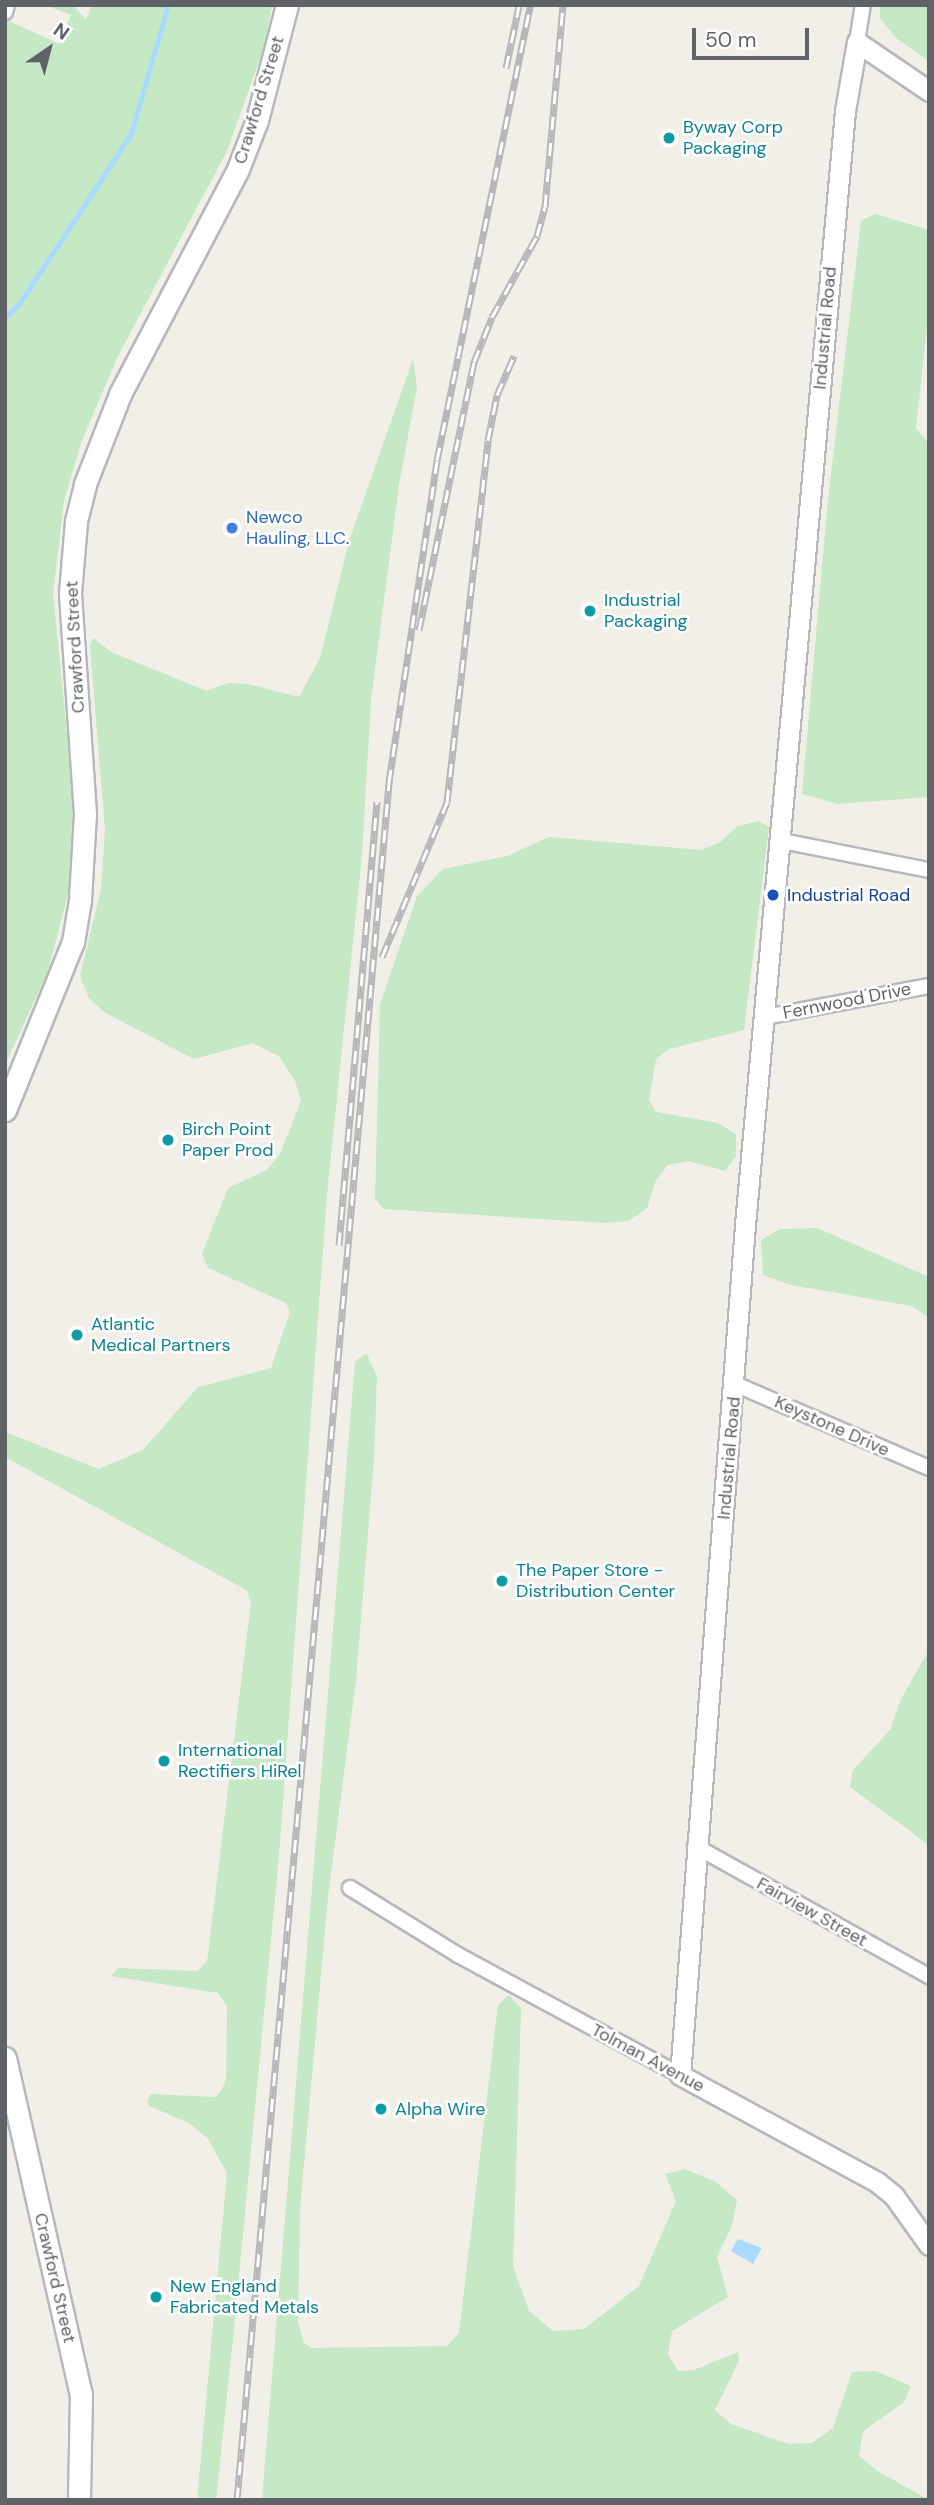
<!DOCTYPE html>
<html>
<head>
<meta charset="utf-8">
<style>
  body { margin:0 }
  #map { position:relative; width:934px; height:2505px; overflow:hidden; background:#f1efe8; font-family:"DM Sans",sans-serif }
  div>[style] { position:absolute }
  .green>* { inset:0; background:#c5e8c5 }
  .water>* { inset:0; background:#aadaff }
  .stream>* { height:4.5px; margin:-2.25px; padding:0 2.25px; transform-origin:2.25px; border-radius:2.25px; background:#aadaff }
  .roads { filter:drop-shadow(2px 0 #b5b8bc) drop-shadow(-2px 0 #b5b8bc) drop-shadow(0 2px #b5b8bc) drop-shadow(0 -2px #b5b8bc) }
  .minor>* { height:14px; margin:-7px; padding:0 7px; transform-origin:7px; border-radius:7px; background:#fff }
  .tertiary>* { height:19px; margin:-9.5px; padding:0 9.5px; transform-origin:9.5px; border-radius:9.5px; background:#fff }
  .secondary>* { height:21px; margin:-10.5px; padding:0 10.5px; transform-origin:10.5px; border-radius:10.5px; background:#fff }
  .rail>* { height:7px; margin-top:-3.5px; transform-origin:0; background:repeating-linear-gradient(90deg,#fff 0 13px,#b6b7b8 0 26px); box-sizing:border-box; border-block:2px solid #b6b7b8 }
  .dots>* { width:19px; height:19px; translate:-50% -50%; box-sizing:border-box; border:4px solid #fff; border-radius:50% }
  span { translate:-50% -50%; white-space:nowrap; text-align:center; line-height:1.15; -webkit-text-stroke:5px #fff; paint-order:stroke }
  .street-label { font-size:18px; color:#5f6368 }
  .culture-label { font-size:18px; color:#0d838f }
  .left { translate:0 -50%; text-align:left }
  .shop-label { font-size:18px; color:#366cbe }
  .transit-label { font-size:18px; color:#164399 }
  .frame { position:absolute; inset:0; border:7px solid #5f6368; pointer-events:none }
  .north { position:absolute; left:14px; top:14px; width:70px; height:70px; -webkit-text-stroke:5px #fff; paint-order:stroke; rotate:35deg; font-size:19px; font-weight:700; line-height:28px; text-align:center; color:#5f6368 }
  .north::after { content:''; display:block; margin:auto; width:24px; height:32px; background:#5f6368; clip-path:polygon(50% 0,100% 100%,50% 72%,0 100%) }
  .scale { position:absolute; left:692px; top:28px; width:117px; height:32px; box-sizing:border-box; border:4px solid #5f6368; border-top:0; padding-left:9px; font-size:21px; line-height:24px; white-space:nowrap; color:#5f6368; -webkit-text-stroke:5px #fff; paint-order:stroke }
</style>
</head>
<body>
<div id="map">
  <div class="green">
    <div style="clip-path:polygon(45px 5px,73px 5px,86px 20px,92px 5px,272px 5px,265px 45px,227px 151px,118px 356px,82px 440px,64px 501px,53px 594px,73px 794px,69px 890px,48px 971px,5px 1065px,5px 19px,59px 44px,71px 15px)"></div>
    <div style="clip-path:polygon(880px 5px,929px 5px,929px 61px,897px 39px,880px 18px)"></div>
    <div style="clip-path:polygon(875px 214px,929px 230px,929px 308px,916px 428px,929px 444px,929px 797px,838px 804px,802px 794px,828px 499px,861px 221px)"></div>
    <div style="clip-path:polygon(413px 359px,417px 387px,399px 485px,371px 700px,362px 855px,327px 1194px,279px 1856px,234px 2328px,216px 2500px,197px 2500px,227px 2173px,208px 2139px,189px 2123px,149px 2106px,148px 2100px,151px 2094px,215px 2097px,221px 2091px,226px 2080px,227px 2006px,218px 1993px,111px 1976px,118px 1968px,197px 1971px,207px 1962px,251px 1601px,246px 1590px,5px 1457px,5px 1432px,99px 1469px,143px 1450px,198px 1387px,271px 1368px,290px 1312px,286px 1303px,208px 1268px,202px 1254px,228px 1188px,267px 1170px,280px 1154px,301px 1101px,295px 1081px,279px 1056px,253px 1043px,194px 1059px,104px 1012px,89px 998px,80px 976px,101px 889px,105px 830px,90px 646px,93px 638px,113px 653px,207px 691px,228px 683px,248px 684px,299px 697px,320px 658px,349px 541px)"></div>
    <div style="clip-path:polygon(759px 821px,769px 827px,744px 1030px,669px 1049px,656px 1059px,649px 1100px,656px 1112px,718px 1123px,736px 1134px,736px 1156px,725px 1171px,688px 1161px,668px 1165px,656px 1180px,647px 1208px,629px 1221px,605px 1223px,383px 1209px,375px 1198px,380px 1005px,417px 896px,443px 869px,507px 856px,549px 837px,702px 850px,720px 842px,738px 826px)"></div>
    <div style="clip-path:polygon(817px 1228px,929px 1277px,929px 1318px,912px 1306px,791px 1285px,763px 1275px,761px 1240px,780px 1229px)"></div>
    <div style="clip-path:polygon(366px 1353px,377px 1376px,374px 1459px,356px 1680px,328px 1897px,300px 2209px,298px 2322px,304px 2343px,312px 2348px,447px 2346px,459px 2333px,498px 2005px,509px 1995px,521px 2008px,513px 2266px,529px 2311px,553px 2331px,584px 2329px,639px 2286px,676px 2201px,665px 2174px,685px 2169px,716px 2182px,737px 2200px,732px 2226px,717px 2257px,728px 2297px,672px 2331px,668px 2354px,678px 2371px,694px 2370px,738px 2352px,739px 2361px,715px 2410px,731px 2424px,788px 2444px,812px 2443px,833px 2428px,852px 2372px,876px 2371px,911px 2386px,904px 2402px,863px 2431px,859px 2456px,876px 2470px,929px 2500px,262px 2500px,355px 1362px)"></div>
    <div style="clip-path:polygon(929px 1650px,929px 1845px,850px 1787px,853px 1770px,890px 1730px,901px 1699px)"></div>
  </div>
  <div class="water">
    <div style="clip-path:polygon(738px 2239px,762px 2248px,753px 2264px,731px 2251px)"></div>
  </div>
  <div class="stream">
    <div style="left:5px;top:317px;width:19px;rotate:-43deg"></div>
    <div style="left:19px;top:304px;width:204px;rotate:-56.6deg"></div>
    <div style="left:131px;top:134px;width:134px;rotate:-74deg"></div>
  </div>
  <div class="roads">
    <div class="minor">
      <div style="left:5px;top:12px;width:7px;rotate:-74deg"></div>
      <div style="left:857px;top:42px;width:37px;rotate:-81deg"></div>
      <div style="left:782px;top:841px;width:150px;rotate:11.2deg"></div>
      <div style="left:765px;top:1017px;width:167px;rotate:-10.7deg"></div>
      <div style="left:735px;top:1384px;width:211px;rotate:23.4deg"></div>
      <div style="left:695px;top:1846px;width:268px;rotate:29.1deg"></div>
      <div style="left:350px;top:1888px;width:127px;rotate:31.8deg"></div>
      <div style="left:458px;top:1955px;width:252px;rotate:28.4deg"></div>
    </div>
    <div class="tertiary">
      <div style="left:929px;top:91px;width:87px;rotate:-145.8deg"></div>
      <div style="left:857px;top:42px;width:70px;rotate:99.9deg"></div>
      <div style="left:845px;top:111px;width:1118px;rotate:95.13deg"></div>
      <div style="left:745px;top:1225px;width:852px;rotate:94.37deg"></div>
      <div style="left:680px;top:2075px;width:224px;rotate:28.5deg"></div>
      <div style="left:877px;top:2182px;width:22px;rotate:39deg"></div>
      <div style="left:894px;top:2196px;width:60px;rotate:54.5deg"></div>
    </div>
    <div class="secondary">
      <div style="left:5px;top:1110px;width:181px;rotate:-68deg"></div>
      <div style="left:73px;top:942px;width:43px;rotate:-80.5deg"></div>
      <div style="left:80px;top:900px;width:86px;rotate:-86.7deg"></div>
      <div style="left:85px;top:814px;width:222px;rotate:-93.9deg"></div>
      <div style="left:70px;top:593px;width:72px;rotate:-85.2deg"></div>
      <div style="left:76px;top:521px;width:38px;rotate:-76deg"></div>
      <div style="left:85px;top:484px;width:97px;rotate:-68.7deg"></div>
      <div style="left:120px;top:394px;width:254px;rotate:-62.3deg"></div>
      <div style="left:238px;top:169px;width:53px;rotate:-68.8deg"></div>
      <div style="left:257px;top:120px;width:119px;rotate:-75.4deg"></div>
      <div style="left:5px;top:2058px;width:344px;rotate:77.3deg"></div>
      <div style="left:81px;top:2394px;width:106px;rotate:91.1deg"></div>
    </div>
  </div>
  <div class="rail">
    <div style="left:506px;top:68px;width:63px;rotate:-78.2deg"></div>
    <div style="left:419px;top:630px;width:274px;rotate:-78.4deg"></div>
    <div style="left:474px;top:362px;width:48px;rotate:-68.2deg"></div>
    <div style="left:492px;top:317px;width:93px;rotate:-60.9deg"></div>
    <div style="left:537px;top:236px;width:30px;rotate:-75deg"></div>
    <div style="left:545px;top:207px;width:203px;rotate:-84.9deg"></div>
    <div style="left:382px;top:957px;width:168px;rotate:-67.2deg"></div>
    <div style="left:447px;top:802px;width:364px;rotate:-83.5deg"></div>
    <div style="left:488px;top:440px;width:46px;rotate:-78.7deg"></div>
    <div style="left:497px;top:395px;width:43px;rotate:-66.4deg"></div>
    <div style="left:339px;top:1245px;width:445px;rotate:-85.1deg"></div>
    <div style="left:237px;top:2500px;width:1725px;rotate:-84.94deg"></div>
    <div style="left:389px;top:782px;width:326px;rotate:-81.5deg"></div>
    <div style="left:437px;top:460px;width:464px;rotate:-78.4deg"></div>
  </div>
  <div class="dots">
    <div style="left:669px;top:138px;background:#0f9aa8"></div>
    <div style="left:232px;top:528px;background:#3f7fe0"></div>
    <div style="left:590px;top:611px;background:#0f9aa8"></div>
    <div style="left:773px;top:895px;background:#1a4fb4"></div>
    <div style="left:168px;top:1140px;background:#0f9aa8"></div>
    <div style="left:77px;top:1335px;background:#0f9aa8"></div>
    <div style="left:502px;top:1581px;background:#0f9aa8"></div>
    <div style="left:164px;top:1761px;background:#0f9aa8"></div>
    <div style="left:381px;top:2109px;background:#0f9aa8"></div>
    <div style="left:156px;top:2297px;background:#0f9aa8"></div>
  </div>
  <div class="street-label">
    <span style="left:259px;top:100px;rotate:-73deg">Crawford Street</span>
    <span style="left:825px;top:328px;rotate:-85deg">Industrial Road</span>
    <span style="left:75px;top:647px;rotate:-93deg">Crawford Street</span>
    <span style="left:847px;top:1001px;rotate:-11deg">Fernwood Drive</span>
    <span style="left:832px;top:1426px;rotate:24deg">Keystone Drive</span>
    <span style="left:729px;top:1458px;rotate:-85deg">Industrial Road</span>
    <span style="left:812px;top:1912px;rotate:29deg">Fairview Street</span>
    <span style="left:648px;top:2058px;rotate:28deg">Tolman Avenue</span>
    <span style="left:55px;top:2278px;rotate:77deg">Crawford Street</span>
  </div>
  <div class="culture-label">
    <span class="left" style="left:683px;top:138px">Byway Corp<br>Packaging</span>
    <span class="left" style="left:604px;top:611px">Industrial<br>Packaging</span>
    <span class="left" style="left:182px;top:1140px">Birch Point<br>Paper Prod</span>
    <span class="left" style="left:91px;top:1335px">Atlantic<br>Medical Partners</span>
    <span class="left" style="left:516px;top:1581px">The Paper Store -<br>Distribution Center</span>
    <span class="left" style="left:178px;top:1761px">International<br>Rectifiers HiRel</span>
    <span class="left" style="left:395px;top:2109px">Alpha Wire</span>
    <span class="left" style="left:170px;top:2297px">New England<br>Fabricated Metals</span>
  </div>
  <div class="shop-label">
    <span class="left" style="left:246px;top:528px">Newco<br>Hauling, LLC.</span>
  </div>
  <div class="transit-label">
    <span class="left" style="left:787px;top:895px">Industrial Road</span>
  </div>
  <div class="frame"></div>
  <div class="north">N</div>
  <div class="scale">50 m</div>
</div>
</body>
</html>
